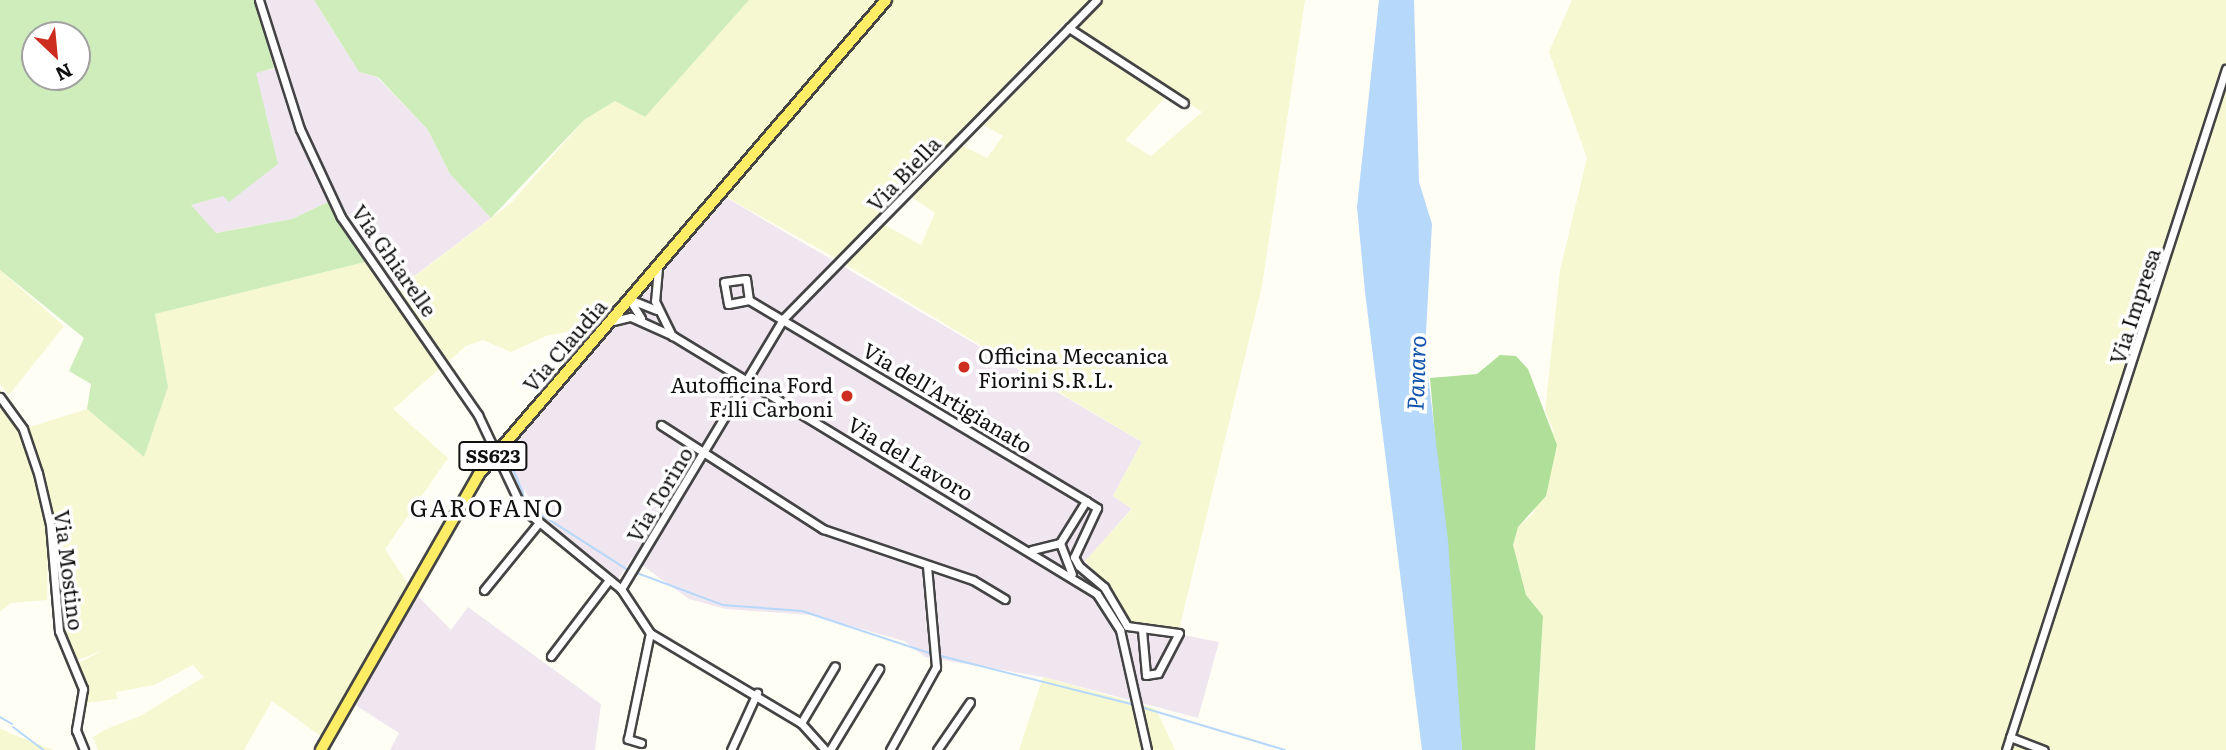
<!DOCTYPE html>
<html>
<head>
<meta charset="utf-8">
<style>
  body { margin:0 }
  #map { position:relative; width:2226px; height:750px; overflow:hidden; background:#fffef5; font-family:Literata,serif }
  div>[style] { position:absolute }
  .industrial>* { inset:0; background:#efe6ef }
  .farmland>* { inset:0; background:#f6f8d2 }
  .green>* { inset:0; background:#ceedbb }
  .forest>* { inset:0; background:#afdf99 }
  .water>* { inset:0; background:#b6d8fa }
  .stream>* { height:2px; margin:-1px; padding:0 1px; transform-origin:1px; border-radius:1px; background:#b6d8fa }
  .roads { filter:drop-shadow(2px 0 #444) drop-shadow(-2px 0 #444) drop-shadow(0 2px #444) drop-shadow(0 -2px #444) }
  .street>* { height:7px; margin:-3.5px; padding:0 3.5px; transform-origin:3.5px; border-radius:3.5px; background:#fff }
  .primary>* { height:10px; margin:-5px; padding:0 5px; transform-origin:5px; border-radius:5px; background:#ffee65 }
  .dots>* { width:19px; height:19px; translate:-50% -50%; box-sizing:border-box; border:4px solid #fff; border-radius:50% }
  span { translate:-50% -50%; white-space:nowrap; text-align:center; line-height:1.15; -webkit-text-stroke:7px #fff; paint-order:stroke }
  .shield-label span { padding:2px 5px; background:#fff; border:2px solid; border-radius:5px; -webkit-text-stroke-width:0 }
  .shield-label { font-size:19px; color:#111; font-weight:700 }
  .street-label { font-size:21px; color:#111 }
  .poi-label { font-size:21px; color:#111 }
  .left { translate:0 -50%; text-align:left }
  .right { translate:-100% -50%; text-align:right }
  .water-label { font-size:23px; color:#1054ad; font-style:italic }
  .quarter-label { font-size:24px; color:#111; letter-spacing:2px }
  .north { position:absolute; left:21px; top:21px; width:70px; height:70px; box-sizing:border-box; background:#fff; border:2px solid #a0a0a0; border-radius:50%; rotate:154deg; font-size:19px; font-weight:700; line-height:28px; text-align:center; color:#111 }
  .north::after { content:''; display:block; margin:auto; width:24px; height:32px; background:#cc2d1e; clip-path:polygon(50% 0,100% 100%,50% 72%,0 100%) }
</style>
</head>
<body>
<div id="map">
  <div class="industrial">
    <div style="clip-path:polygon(256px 0,314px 0,359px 72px,377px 77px,428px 130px,450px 174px,491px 218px,393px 292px,359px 256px,328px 202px,292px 219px,215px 233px,191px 205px,223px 196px,256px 72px,274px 69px)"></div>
    <div style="clip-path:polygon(715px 191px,1142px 442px,1113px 496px,1132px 508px,1085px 562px,1111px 589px,1128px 624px,1219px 642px,1198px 718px,1043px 677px,925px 657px,904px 641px,811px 615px,726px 609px,689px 599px,632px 558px,613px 587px,527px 511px,498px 453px)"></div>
    <div style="clip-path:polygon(412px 590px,451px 630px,468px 607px,601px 704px,595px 750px,390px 750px,399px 733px,352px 703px)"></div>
  </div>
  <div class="farmland">
    <div style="clip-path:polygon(749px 0,1305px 0,1262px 286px,1179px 630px,1127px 624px,1111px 589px,1085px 561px,1132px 509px,1113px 496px,1142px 442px,843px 263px,883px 224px,921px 245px,935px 213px,911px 197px,961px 145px,987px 158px,1003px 136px,984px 125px,1071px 37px,1167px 96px,1125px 140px,1151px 156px,1202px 112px,1067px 20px,837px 259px,715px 191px,603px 325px,546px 336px,511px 352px,483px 340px,466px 346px,393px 409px,448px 458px,385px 549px,412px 590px,329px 742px,272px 701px,244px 750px,98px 750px,93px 737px,104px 730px,140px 716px,204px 677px,193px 665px,154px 685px,116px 692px,117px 699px,86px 703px,85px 681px,74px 665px,104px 650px,70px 663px,48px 541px,47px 600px,11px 603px,0 612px,0 389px,27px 428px,87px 409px,144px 457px,168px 387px,154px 314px,365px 262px,394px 292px,511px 203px,584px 120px,615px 101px,645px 117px)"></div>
    <div style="clip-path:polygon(1572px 0,2226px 0,2226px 750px,1535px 750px,1543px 616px,1526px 595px,1513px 545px,1518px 527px,1533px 514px,1553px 429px,1545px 411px,1560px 270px,1587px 158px,1549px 52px)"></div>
    <div style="clip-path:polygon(0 270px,64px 326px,9px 395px,0 384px)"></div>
    <div style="clip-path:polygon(1043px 677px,1156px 709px,1175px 750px,1019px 750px)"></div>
    <div style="clip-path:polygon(0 728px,12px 734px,54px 750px,0 750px)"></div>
  </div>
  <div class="green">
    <div style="clip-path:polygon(evenodd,0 0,256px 0,274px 68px,256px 73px,278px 164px,229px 202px,223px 196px,191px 205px,216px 233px,292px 219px,328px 202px,365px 262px,155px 314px,168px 387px,144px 457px,87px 409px,91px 384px,69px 371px,84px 338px,0 270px,0 0,35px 35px,77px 35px,77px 77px,35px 77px,35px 35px)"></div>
    <div style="clip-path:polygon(314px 0,749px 0,645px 117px,615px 101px,584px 120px,491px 218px,450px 174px,428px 130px,378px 77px,359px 72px)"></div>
  </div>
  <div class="forest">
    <div style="clip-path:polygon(1500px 355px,1516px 356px,1528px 369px,1557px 445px,1546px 496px,1518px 527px,1513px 545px,1526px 595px,1543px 616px,1535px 750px,1462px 750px,1430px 378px,1477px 374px)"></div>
  </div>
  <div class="water">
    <div style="clip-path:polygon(1379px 0,1414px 0,1419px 182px,1432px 224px,1425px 351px,1448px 540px,1462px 750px,1422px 750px,1365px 292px,1357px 207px)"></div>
  </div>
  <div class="stream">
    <div style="left:507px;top:454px;width:56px;rotate:68deg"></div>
    <div style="left:528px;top:506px;width:117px;rotate:32.7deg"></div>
    <div style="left:637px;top:573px;width:92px;rotate:20.4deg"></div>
    <div style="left:723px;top:605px;width:79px;rotate:4.3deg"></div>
    <div style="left:802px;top:611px;width:137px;rotate:18.3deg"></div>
    <div style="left:937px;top:655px;width:200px;rotate:14.2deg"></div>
    <div style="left:1144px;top:708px;width:147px;rotate:16.6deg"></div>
    <div style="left:0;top:717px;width:14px;rotate:30deg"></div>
    <div style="left:13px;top:727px;width:39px;rotate:37deg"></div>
  </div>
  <div class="roads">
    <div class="street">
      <div style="left:259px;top:0;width:135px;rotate:72.4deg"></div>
      <div style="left:300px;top:129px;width:97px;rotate:65deg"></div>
      <div style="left:341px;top:217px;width:241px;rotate:55.3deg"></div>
      <div style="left:478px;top:415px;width:103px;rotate:64.7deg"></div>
      <div style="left:522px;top:508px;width:128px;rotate:39.3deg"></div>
      <div style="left:621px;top:589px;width:53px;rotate:56.6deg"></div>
      <div style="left:650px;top:633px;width:176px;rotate:30.8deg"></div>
      <div style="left:801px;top:723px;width:36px;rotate:48deg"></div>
      <div style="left:1069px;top:28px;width:137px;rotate:33.1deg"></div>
      <div style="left:658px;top:268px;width:33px;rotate:95deg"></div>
      <div style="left:655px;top:301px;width:39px;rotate:64deg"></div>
      <div style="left:749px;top:300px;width:21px;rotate:169deg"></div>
      <div style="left:728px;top:304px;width:22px;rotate:-100deg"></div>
      <div style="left:724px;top:282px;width:22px;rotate:-8deg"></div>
      <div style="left:746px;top:279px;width:21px;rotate:82deg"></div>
      <div style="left:749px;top:300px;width:392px;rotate:30.8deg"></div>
      <div style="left:1086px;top:501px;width:49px;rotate:121.8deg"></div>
      <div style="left:1060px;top:543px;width:29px;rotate:166deg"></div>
      <div style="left:641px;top:318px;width:22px;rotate:-122deg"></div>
      <div style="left:629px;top:299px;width:29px;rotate:22deg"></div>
      <div style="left:613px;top:321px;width:18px;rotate:-13deg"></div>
      <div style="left:631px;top:317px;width:46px;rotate:24.3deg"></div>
      <div style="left:673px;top:336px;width:496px;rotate:31.3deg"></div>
      <div style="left:1097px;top:594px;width:43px;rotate:57.4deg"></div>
      <div style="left:1120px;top:630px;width:123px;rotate:77.3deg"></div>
      <div style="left:0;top:397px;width:39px;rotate:54deg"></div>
      <div style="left:23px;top:429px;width:46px;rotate:71.2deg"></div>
      <div style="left:38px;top:473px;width:52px;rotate:76.8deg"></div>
      <div style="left:50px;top:524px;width:107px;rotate:85.2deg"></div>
      <div style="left:59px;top:631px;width:63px;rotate:67.5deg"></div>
      <div style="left:83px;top:689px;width:42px;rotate:99.7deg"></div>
      <div style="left:76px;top:730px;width:22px;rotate:68deg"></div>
      <div style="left:661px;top:425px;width:193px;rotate:32.7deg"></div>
      <div style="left:823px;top:529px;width:158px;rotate:18.8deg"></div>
      <div style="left:973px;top:580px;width:37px;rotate:31deg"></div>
      <div style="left:1086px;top:501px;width:13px;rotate:32deg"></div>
      <div style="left:1097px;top:508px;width:54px;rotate:115.1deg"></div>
      <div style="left:1074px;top:557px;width:10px;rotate:61deg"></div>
      <div style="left:1079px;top:566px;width:33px;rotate:40deg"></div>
      <div style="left:1104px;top:587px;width:45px;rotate:59.5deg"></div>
      <div style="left:1127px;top:626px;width:52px;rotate:7.7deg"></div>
      <div style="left:1060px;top:543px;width:33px;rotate:69deg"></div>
      <div style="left:621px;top:589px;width:316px;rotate:-59deg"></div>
      <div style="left:784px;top:318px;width:446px;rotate:-45.5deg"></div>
      <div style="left:484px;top:590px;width:84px;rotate:-50.8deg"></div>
      <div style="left:1142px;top:630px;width:45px;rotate:84.9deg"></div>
      <div style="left:1146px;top:675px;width:12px;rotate:-9deg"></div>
      <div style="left:1158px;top:673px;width:45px;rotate:-62.3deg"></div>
      <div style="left:551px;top:656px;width:96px;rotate:-52.7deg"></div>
      <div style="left:801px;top:723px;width:66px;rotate:-59.2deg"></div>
      <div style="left:2010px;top:737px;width:36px;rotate:21deg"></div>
      <div style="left:641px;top:743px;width:14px;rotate:-163deg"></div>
      <div style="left:628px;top:739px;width:108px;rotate:-78.3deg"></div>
      <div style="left:731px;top:750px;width:63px;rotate:-65.5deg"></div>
      <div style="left:830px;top:750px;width:95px;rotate:-58.8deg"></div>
      <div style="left:890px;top:750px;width:95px;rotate:-61deg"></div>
      <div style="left:936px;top:667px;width:100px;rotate:-95.1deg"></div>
      <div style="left:937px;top:750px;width:58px;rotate:-55.5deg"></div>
      <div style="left:2006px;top:750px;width:716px;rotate:-72.1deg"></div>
    </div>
    <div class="primary">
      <div style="left:321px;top:750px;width:318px;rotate:-60.2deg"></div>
      <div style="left:479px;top:474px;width:625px;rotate:-49.35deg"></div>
    </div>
  </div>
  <div class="dots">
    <div style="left:964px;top:367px;background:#cc2d1e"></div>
    <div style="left:847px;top:396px;background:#cc2d1e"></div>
  </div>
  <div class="shield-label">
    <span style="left:493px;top:456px">SS623</span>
  </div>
  <div class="street-label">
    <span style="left:903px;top:173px;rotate:-46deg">Via Biella</span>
    <span style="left:395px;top:260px;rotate:55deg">Via Ghiarelle</span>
    <span style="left:2134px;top:306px;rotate:-72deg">Via Impresa</span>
    <span style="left:564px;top:345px;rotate:-49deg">Via Claudia</span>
    <span style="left:948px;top:397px;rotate:31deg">Via dell'Artigianato</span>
    <span style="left:911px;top:458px;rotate:31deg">Via del Lavoro</span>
    <span style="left:659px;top:494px;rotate:-59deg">Via Torino</span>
    <span style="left:70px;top:570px;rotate:83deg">Via Mostino</span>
  </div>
  <div class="poi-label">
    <span class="left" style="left:978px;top:367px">Officina Meccanica<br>Fiorini S.R.L.</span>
    <span class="right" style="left:833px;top:396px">Autofficina Ford<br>F.lli Carboni</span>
  </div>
  <div class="water-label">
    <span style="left:1415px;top:373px;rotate:-88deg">Panaro</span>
  </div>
  <div class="quarter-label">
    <span style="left:487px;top:507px">GAROFANO</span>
  </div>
  <div class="north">N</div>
</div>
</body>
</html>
